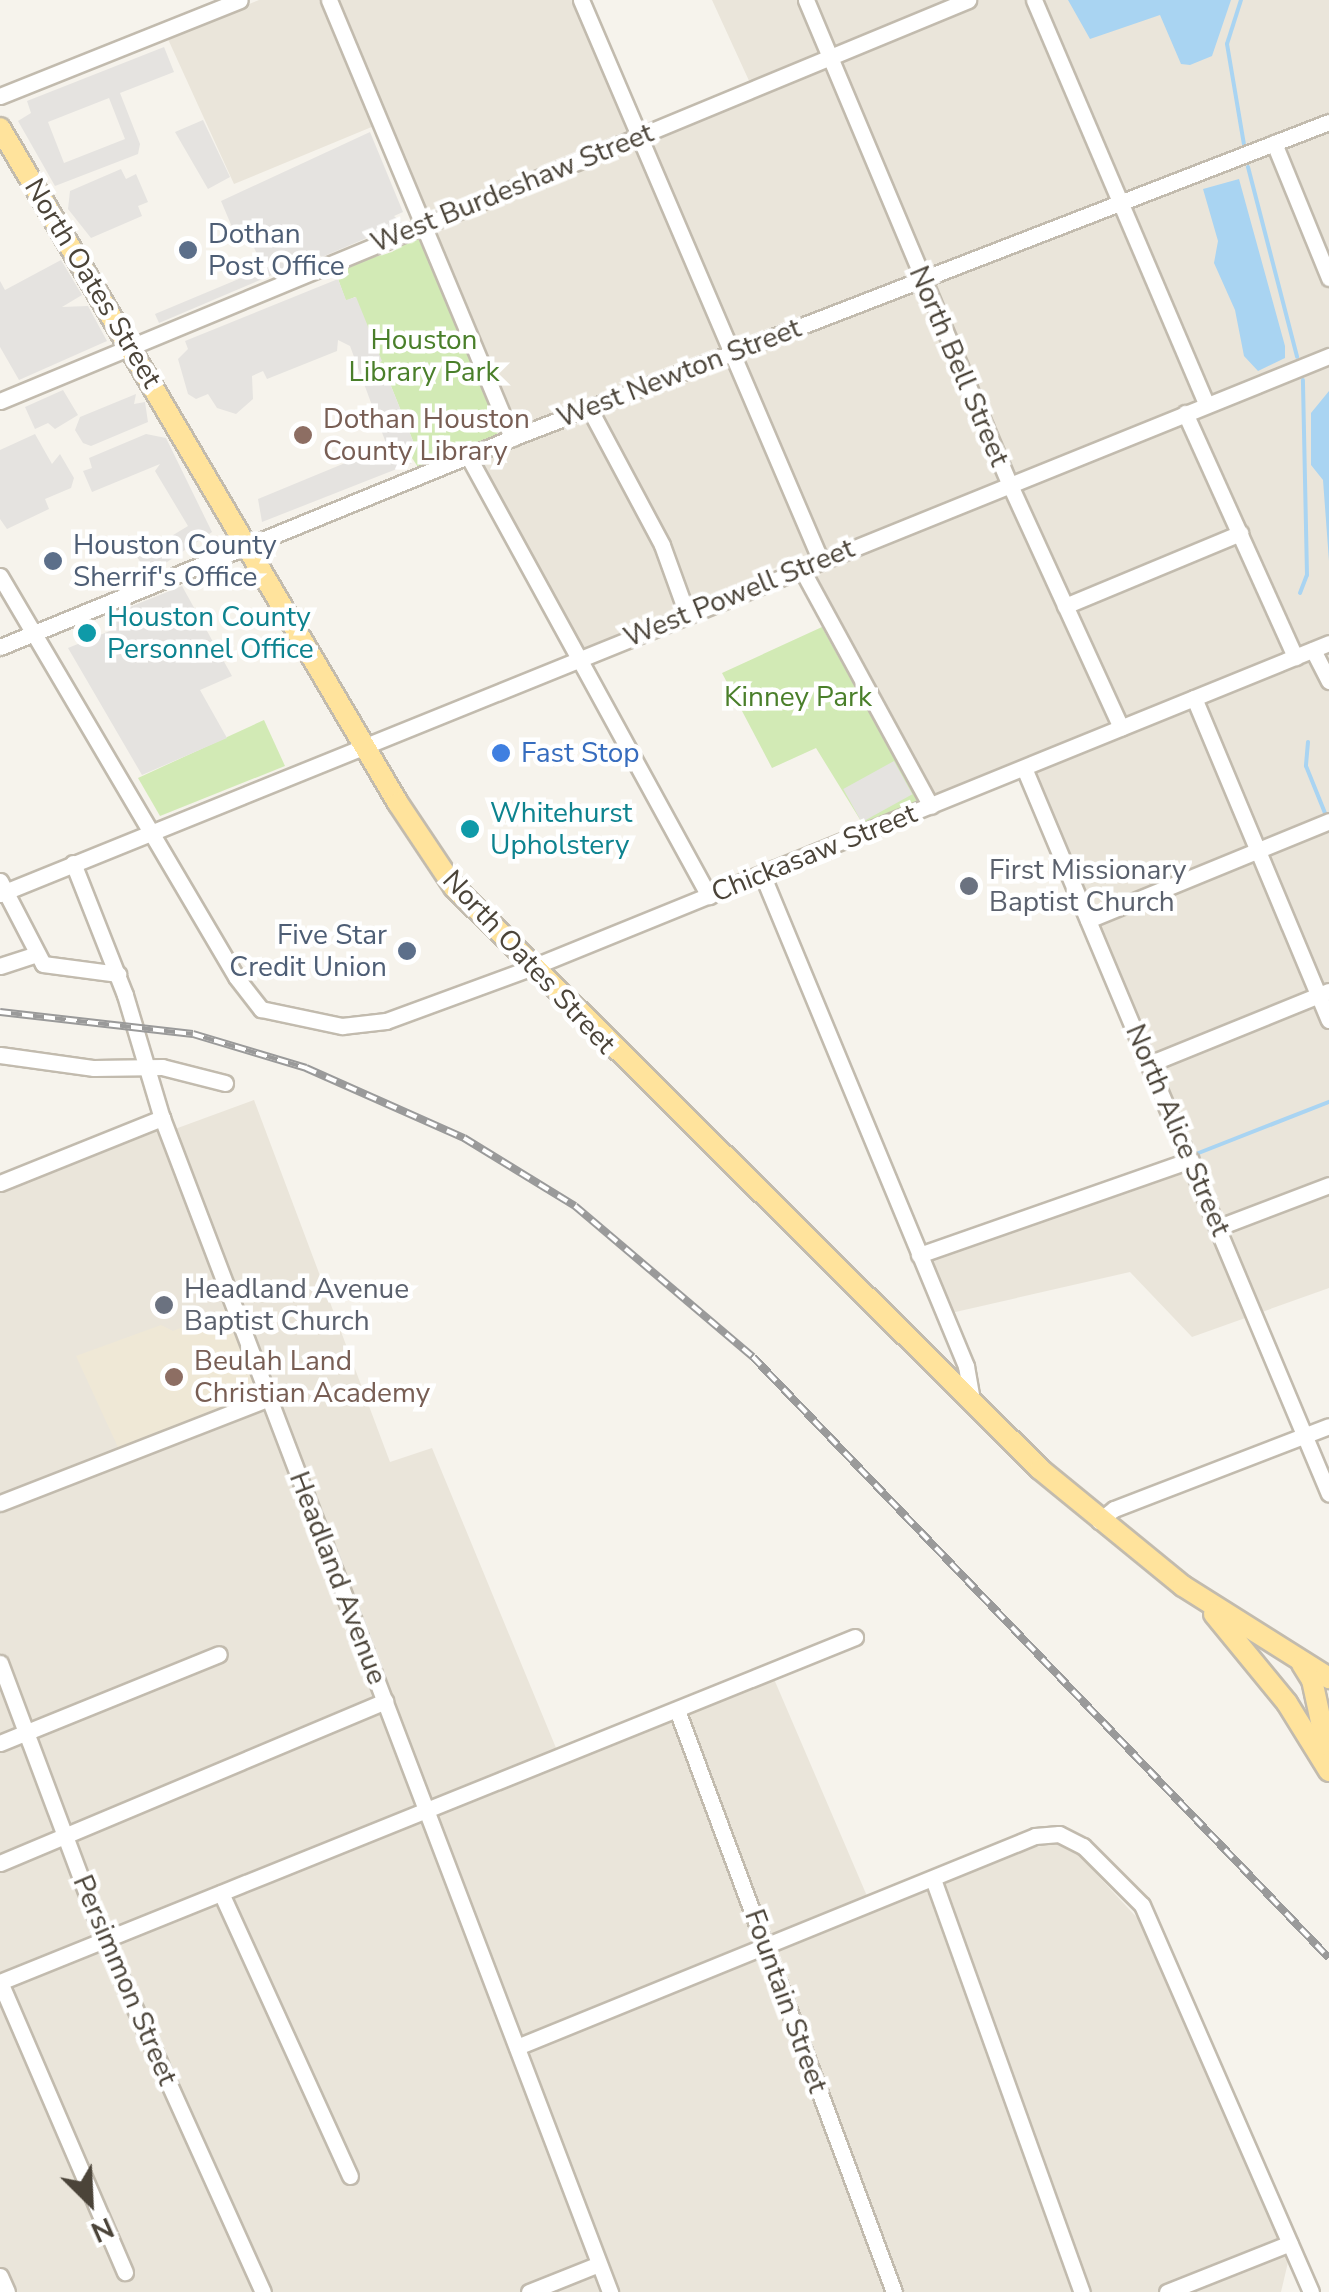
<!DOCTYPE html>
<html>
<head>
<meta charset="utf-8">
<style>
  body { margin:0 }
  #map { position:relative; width:1329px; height:2292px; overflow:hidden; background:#f6f3ec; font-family:"Nunito Sans",sans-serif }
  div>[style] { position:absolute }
  .residential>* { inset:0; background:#eae5da }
  .education>* { inset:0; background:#efe8d6 }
  .green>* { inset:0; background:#d2eab5 }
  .parking>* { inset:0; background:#e5e3e0; transform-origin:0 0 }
  .water>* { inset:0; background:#a9d4f2 }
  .stream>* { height:4px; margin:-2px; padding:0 2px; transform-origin:2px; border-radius:2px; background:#a9d4f2 }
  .roads { filter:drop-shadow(2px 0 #c2bbae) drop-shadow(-2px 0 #c2bbae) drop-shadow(0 2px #c2bbae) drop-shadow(0 -2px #c2bbae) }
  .minor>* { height:15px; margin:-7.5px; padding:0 7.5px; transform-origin:7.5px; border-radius:7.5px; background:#fff }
  .major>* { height:20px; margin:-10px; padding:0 10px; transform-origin:10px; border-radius:10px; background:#ffe39c }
  .rail>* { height:8px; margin-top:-4px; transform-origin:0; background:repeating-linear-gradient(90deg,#fff 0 11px,#9a9a9a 0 22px); box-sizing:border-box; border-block:2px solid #9a9a9a }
  .dots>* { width:28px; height:28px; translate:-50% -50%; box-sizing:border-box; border:5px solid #fff; border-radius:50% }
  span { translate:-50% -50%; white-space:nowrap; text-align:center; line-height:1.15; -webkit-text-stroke:9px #fff; paint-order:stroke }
  .street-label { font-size:28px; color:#4b4439 }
  .service-label { font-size:28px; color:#4e5e75 }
  .left { translate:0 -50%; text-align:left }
  .right { translate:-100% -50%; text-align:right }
  .park-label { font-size:28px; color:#4a7f2a }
  .education-label { font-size:28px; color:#785e54 }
  .culture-label { font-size:28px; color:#0d838f }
  .shop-label { font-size:28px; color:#366cbe }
  .worship-label { font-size:28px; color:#5b616d }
  .north { position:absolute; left:40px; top:2152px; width:100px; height:100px; -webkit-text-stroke:8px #fff; paint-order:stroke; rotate:156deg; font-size:28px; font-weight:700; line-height:40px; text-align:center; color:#4b4439 }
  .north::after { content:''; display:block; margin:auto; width:35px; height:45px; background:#4b4439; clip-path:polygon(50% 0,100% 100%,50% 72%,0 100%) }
</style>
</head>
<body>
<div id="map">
  <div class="residential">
    <div style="clip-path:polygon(259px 0,573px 0,635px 148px,756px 96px,712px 0,1329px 0,1329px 1288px,1192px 1337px,1130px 1272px,951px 1313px,933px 1259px,1201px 1167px,1026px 762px,935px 797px,803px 556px,581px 650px,476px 460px,496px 437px,497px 422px,374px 126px,234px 184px,167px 37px)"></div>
    <div style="clip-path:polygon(254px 1100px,390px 1462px,432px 1448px,561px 1760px,774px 1679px,873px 1910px,1029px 1848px,1054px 1844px,1073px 1849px,1142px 1923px,1289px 2258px,1281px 2292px,0 2292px,0 1176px,155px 1127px,175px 1129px)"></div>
  </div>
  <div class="education">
    <div style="clip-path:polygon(233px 1306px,270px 1398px,122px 1456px,76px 1356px,161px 1325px,173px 1331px)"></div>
  </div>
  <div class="green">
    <div style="clip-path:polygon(418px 235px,499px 429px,496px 437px,418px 467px,406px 449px,415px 446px,389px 381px,380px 385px,372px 365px,381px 362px,355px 297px,346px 301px,338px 279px,343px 266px,392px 252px)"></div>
    <div style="clip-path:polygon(822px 627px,920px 804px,864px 826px,816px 748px,772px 768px,722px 673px)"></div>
    <div style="clip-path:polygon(264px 720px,285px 766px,160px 816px,138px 778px)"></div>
  </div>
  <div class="parking">
    <div style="clip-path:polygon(evenodd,164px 47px,174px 72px,120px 93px,140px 144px,138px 154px,55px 186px,18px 121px,31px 113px,27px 101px,164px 47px,109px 98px,125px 139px,64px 163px,48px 122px,109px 98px)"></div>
    <div style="clip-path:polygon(203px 120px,230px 177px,208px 189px,175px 132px)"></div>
    <div style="clip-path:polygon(370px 132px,403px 212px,394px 216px,402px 223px,322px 257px,313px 250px,261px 263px,246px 230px,235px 234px,221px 201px)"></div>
    <div style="clip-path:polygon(121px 169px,126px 179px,136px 174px,148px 202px,138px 206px,142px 216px,91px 238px,68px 209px,70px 191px)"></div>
    <div style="clip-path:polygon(61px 260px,82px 295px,62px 307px,88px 306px,107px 341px,19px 380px,0 347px,0 281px,5px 290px)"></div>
    <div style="clip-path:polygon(279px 262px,293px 266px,159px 323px,155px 314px)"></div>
    <div style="clip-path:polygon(338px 279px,346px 300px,356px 297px,382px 361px,372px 366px,380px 384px,389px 381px,415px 446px,406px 450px,412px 463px,262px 522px,258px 499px,379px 449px,383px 458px,390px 454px,350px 346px,338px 340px,337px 351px,267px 379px,263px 371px,252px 376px,253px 399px,236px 414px,217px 408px,208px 394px,196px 399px,188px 394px,178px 359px,188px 349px,185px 341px)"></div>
    <div style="clip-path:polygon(63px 390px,78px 415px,55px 429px,48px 423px,35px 429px,25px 407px)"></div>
    <div style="clip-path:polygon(136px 394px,134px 404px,145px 402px,148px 422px,91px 446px,83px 443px,75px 430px,80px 417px)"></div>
    <div style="clip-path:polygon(35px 434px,52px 464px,60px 454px,74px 478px,71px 488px,45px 499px,49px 509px,7px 529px,0 519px,0 450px)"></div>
    <div style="clip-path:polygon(146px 434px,166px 438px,212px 532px,149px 574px,137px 557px,188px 526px,155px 471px,160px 464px,92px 492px,83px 471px,92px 468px,89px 458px)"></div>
    <div style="clip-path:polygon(182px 586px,232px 676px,200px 690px,227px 738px,142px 775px,68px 648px,117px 628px,110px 615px)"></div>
    <div style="left:894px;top:761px;width:38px;height:58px;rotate:61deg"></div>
  </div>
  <div class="water">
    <div style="clip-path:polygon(1068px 0,1231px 0,1212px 56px,1190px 65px,1181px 64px,1160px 15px,1090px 39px)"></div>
    <div style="clip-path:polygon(1239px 179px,1285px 346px,1285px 358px,1258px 371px,1244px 356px,1235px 310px,1214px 263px,1218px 241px,1203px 189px)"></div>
    <div style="clip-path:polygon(1329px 391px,1329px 561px,1323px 480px,1311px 465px,1311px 413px)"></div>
  </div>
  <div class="stream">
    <div style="left:1241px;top:0;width:46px;rotate:107.7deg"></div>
    <div style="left:1227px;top:44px;width:101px;rotate:80.4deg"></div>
    <div style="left:1248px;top:167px;width:196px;rotate:75.5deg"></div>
    <div style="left:1300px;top:593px;width:19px;rotate:-69deg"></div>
    <div style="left:1307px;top:575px;width:195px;rotate:-91.2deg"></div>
    <div style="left:1308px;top:742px;width:24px;rotate:95deg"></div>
    <div style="left:1306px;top:766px;width:51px;rotate:68deg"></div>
    <div style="left:1196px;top:1154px;width:143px;rotate:-21.4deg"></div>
  </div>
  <div class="roads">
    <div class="minor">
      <div style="left:329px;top:0;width:475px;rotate:67.3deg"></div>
      <div style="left:581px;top:0;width:608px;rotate:66.85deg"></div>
      <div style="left:806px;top:0;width:524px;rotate:67.2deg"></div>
      <div style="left:1009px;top:483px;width:269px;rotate:65.4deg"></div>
      <div style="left:1034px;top:0;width:439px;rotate:66.9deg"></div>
      <div style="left:0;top:96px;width:258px;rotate:-21.8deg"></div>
      <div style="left:1274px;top:143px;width:146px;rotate:67.8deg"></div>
      <div style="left:0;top:401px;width:1048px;rotate:-22.5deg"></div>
      <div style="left:589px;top:408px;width:155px;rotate:61.9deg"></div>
      <div style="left:662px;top:545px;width:73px;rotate:70.1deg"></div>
      <div style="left:1185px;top:413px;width:268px;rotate:65.7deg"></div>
      <div style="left:468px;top:456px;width:502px;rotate:61.29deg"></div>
      <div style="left:801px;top:568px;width:271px;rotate:61.4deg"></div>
      <div style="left:0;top:576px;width:465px;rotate:59.5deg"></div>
      <div style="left:236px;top:977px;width:41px;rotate:52deg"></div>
      <div style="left:261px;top:1009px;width:83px;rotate:11.9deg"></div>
      <div style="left:342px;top:1026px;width:44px;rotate:-6.5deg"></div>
      <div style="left:386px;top:1021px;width:153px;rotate:-20.2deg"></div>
      <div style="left:530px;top:968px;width:863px;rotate:-22.13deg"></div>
      <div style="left:1065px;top:606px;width:190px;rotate:-22.6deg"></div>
      <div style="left:0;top:647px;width:553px;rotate:-22.21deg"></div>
      <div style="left:512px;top:438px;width:876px;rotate:-21.15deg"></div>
      <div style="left:1313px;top:650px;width:35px;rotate:63deg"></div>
      <div style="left:1194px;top:698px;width:349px;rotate:67.3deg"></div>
      <div style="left:1024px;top:768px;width:787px;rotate:67.21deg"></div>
      <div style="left:73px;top:863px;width:142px;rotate:68.5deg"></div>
      <div style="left:125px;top:995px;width:128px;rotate:73.3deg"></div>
      <div style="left:162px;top:1118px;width:1257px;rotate:69.11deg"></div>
      <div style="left:762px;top:874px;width:533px;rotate:67.48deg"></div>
      <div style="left:966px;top:1366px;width:36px;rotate:80deg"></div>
      <div style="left:0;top:881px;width:93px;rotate:62.6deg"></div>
      <div style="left:43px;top:964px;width:76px;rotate:7.6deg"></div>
      <div style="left:0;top:894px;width:1434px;rotate:-22.04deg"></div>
      <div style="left:1088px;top:920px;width:261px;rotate:-22.3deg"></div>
      <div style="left:0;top:966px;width:36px;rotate:-18deg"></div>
      <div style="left:0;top:1055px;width:95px;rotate:7.9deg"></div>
      <div style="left:94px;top:1068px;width:68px;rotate:-0.8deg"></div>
      <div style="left:162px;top:1067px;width:65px;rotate:14.3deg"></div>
      <div style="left:1149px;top:1064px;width:194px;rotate:-22.1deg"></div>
      <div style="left:0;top:1183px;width:175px;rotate:-21.9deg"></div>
      <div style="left:1219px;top:1227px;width:118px;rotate:-20.9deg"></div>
      <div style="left:919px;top:1255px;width:288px;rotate:-19.3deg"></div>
      <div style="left:0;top:1503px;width:290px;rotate:-21.3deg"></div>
      <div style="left:1099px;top:1521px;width:19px;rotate:-39deg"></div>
      <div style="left:1114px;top:1509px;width:230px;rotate:-21.1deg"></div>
      <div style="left:0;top:1663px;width:296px;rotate:69.4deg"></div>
      <div style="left:104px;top:1940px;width:386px;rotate:65.7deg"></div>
      <div style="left:677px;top:1710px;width:621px;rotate:69.55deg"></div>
      <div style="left:0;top:1743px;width:236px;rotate:-22.1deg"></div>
      <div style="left:0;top:1863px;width:418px;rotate:-22.8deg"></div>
      <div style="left:933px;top:1879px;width:439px;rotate:70.2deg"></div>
      <div style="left:221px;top:1893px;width:311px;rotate:65.5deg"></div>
      <div style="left:0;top:1982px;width:922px;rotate:-21.97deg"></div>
      <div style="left:0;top:1982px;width:316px;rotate:66.7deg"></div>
      <div style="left:517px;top:2047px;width:559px;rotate:-22.16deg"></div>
      <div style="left:1035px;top:1836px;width:24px;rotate:-5deg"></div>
      <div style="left:1059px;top:1834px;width:27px;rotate:27deg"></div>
      <div style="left:1083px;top:1846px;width:83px;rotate:45deg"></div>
      <div style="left:1142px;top:1905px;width:422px;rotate:66.4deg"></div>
      <div style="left:0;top:2276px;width:17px;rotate:66deg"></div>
      <div style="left:529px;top:2292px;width:75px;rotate:-21.8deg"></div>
      <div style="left:1167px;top:2292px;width:132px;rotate:-21.7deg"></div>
    </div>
    <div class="major">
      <div style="left:0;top:128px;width:784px;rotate:59.48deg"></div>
      <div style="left:398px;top:803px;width:101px;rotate:56.3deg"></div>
      <div style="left:454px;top:887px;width:826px;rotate:44.8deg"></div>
      <div style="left:1040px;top:1469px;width:185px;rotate:39.3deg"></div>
      <div style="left:1183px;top:1586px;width:173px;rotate:32.2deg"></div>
      <div style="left:1214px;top:1614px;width:115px;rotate:50.6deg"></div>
      <div style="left:1287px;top:1703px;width:80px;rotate:58.3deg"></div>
      <div style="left:1302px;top:1664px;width:19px;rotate:58deg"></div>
      <div style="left:1312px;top:1680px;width:66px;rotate:77.8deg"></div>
    </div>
  </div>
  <div class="rail">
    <div style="left:0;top:1012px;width:194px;rotate:6.5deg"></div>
    <div style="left:193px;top:1034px;width:118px;rotate:16.7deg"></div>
    <div style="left:306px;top:1068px;width:173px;rotate:23.9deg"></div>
    <div style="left:464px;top:1138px;width:130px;rotate:31.5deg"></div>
    <div style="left:575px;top:1206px;width:233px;rotate:40.3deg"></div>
    <div style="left:753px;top:1357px;width:832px;rotate:46.22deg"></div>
  </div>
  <div class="dots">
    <div style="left:188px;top:250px;background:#5c6f8a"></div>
    <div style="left:303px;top:435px;background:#8d6e63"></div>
    <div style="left:53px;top:561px;background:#5c6f8a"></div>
    <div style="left:87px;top:633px;background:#0f9aa8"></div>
    <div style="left:501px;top:753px;background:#3f7fe0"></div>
    <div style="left:470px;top:829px;background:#0f9aa8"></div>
    <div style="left:969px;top:886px;background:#6b7280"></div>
    <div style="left:407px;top:951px;background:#5c6f8a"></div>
    <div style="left:164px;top:1305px;background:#6b7280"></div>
    <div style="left:174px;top:1377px;background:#8d6e63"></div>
  </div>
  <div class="street-label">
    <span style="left:512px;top:188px;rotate:-22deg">West Burdeshaw Street</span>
    <span style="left:93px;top:283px;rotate:59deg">North Oates Street</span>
    <span style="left:959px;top:366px;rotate:67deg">North Bell Street</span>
    <span style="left:679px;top:373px;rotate:-21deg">West Newton Street</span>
    <span style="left:739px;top:593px;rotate:-22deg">West Powell Street</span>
    <span style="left:814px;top:853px;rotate:-22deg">Chickasaw Street</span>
    <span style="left:529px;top:962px;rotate:47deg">North Oates Street</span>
    <span style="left:1178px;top:1130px;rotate:67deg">North Alice Street</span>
    <span style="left:338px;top:1578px;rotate:69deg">Headland Avenue</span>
    <span style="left:125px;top:1980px;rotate:67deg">Persimmon Street</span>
    <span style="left:786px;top:2001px;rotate:70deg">Fountain Street</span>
  </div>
  <div class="service-label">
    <span class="left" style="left:208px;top:250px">Dothan<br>Post Office</span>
    <span class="left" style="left:73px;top:561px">Houston County<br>Sherrif's Office</span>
    <span class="right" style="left:387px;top:951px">Five Star<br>Credit Union</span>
  </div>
  <div class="park-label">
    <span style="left:424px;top:356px">Houston<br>Library Park</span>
    <span style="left:798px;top:697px">Kinney Park</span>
  </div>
  <div class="education-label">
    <span class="left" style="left:323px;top:435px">Dothan Houston<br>County Library</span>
    <span class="left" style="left:194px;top:1377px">Beulah Land<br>Christian Academy</span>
  </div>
  <div class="culture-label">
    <span class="left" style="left:107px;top:633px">Houston County<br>Personnel Office</span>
    <span class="left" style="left:490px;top:829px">Whitehurst<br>Upholstery</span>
  </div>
  <div class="shop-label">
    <span class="left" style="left:521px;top:753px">Fast Stop</span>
  </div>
  <div class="worship-label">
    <span class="left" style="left:989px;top:886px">First Missionary<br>Baptist Church</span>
    <span class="left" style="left:184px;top:1305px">Headland Avenue<br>Baptist Church</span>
  </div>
  <div class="north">N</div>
</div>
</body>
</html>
